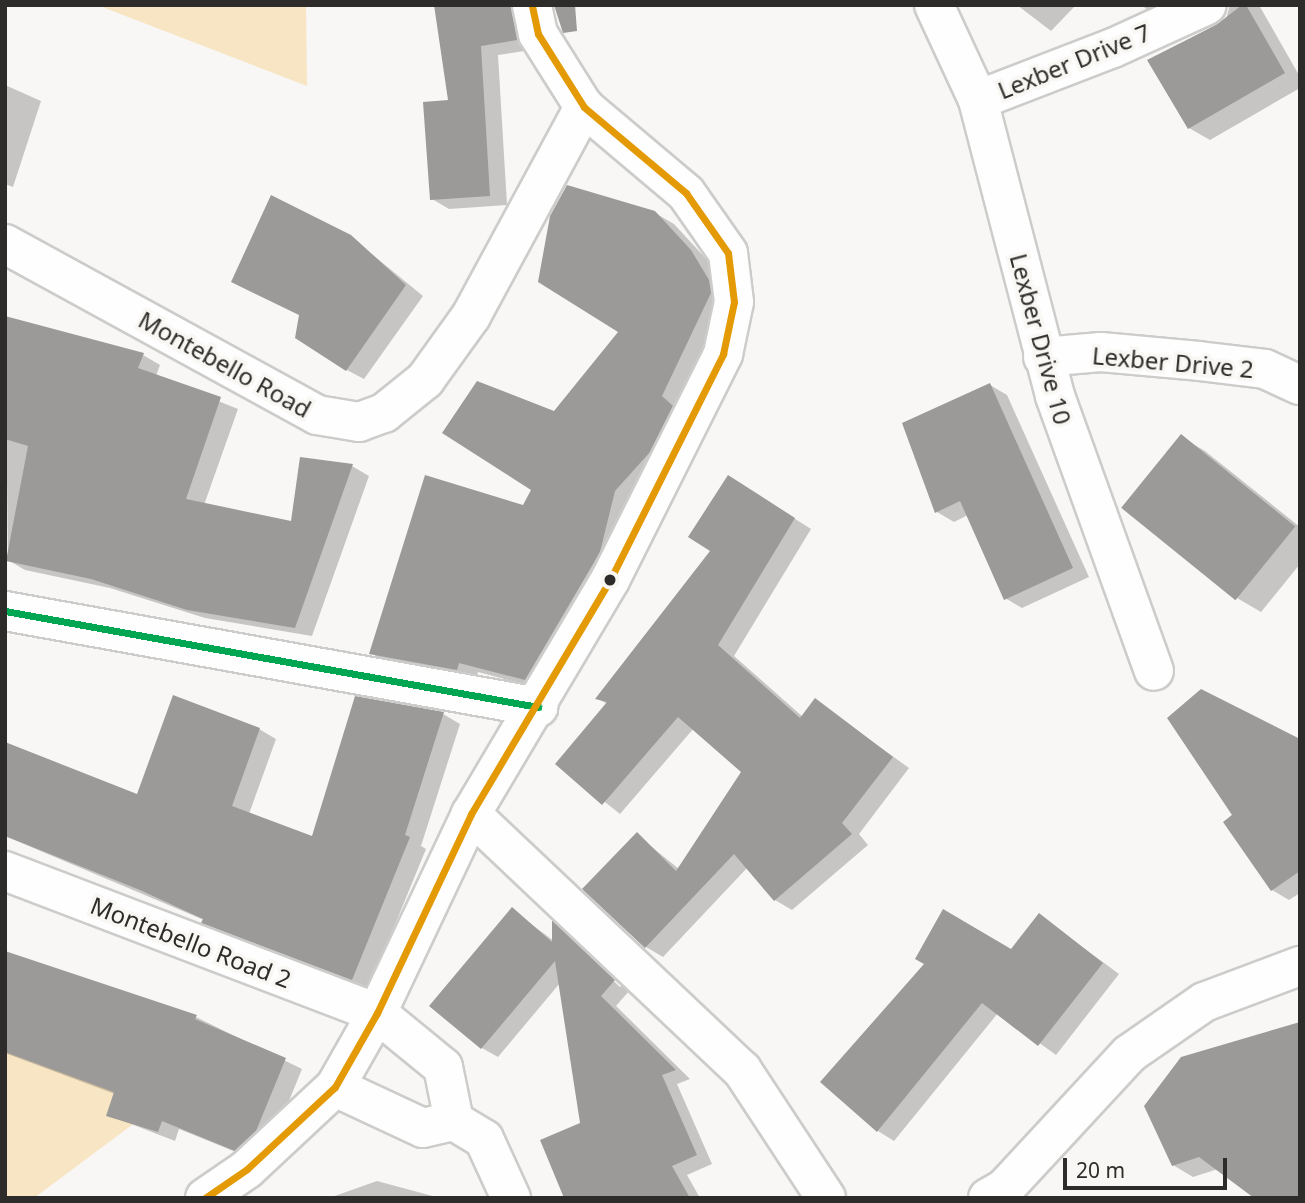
<!DOCTYPE html>
<html>
<head>
<meta charset="utf-8">
<style>
  body { margin:0 }
  #map { position:relative; width:1305px; height:1203px; overflow:hidden; background:#f8f7f5; font-family:"Noto Sans",sans-serif }
  div>[style] { position:absolute }
  .green>* { inset:0; background:#f7e5c4 }
  .shadow>* { inset:0; background:#0003 }
  .building>* { inset:0; background:#9b9a99; transform-origin:0 0 }
  .roads { filter:drop-shadow(2px 0 #ccccca) drop-shadow(-2px 0 #ccccca) drop-shadow(0 2px #ccccca) drop-shadow(0 -2px #ccccca) }
  .minor>* { height:38px; margin:-19px; padding:0 19px; transform-origin:19px; border-radius:19px; background:#fefefe }
  .secondary>* { height:38px; margin:-19px; padding:0 19px; transform-origin:19px; border-radius:19px; background:#fefefe }
  .bus-1>* { height:7px; margin:-3.5px; padding:0 3.5px; transform-origin:3.5px; border-radius:3.5px; background:#00a651 }
  .bus-2>* { height:7px; margin:-3.5px; padding:0 3.5px; transform-origin:3.5px; border-radius:3.5px; background:#e39a04 }
  .dots>* { width:19px; height:19px; translate:-50% -50%; box-sizing:border-box; border:4px solid #f9f7f4; border-radius:50% }
  span { translate:-50% -50%; white-space:nowrap; text-align:center; line-height:1.15; -webkit-text-stroke:7px #f9f7f4; paint-order:stroke }
  .street-label { font-size:24px; color:#2d2c2b }
  .frame { position:absolute; inset:0; border:7px solid #2d2c2b; pointer-events:none }
  .scale { position:absolute; left:1063px; top:1158px; width:164px; height:32px; box-sizing:border-box; border:4px solid #2d2c2b; border-top:0; padding-left:9px; font-size:21px; line-height:24px; white-space:nowrap; color:#2d2c2b; -webkit-text-stroke:5px #f9f7f4; paint-order:stroke }
</style>
</head>
<body>
<div id="map">
  <div class="green">
    <div style="clip-path:polygon(97px 5px,306px 5px,307px 86px)"></div>
    <div style="clip-path:polygon(5px 1016px,179px 1090px,34px 1198px,5px 1198px)"></div>
  </div>
  <div class="shadow">
    <div style="clip-path:polygon(436px 5px,518px 5px,524px 51px,498px 55px,507px 205px,449px 209px,432px 199px,450px 102px)"></div>
    <div style="clip-path:polygon(1017px 5px,1076px 5px,1051px 31px)"></div>
    <div style="clip-path:polygon(1141px 5px,1200px 5px,1164px 21px)"></div>
    <div style="clip-path:polygon(1230px 5px,1259px 5px,1300px 77px,1300px 88px,1210px 140px,1189px 128px,1150px 61px,1226px 19px)"></div>
    <div style="clip-path:polygon(5px 85px,41px 101px,13px 187px,5px 184px)"></div>
    <div style="clip-path:polygon(655px 213px,674px 224px,710px 263px,729px 305px,545px 690px,478px 672px,476px 680px,390px 664px,371px 653px,524px 508px,534px 490px,555px 413px,621px 331px)"></div>
    <div style="clip-path:polygon(351px 237px,423px 296px,364px 379px,347px 370px,300px 315px,233px 281px)"></div>
    <div style="clip-path:polygon(5px 317px,143px 355px,160px 365px,156px 376px,238px 409px,204px 505px,292px 523px,352px 466px,369px 476px,312px 636px,205px 618px,110px 588px,25px 570px,8px 560px)"></div>
    <div style="clip-path:polygon(990px 385px,1007px 395px,1089px 577px,1022px 608px,1005px 598px,968px 515px,954px 522px,937px 512px)"></div>
    <div style="clip-path:polygon(1181px 437px,1205px 451px,1300px 527px,1300px 564px,1261px 612px,1237px 598px)"></div>
    <div style="clip-path:polygon(745px 487px,811px 529px,734px 656px,803px 717px,816px 701px,909px 768px,859px 834px,868px 845px,792px 910px,775px 900px,747px 868px,663px 957px,646px 947px,585px 889px,637px 835px,679px 869px,744px 771px,694px 728px,620px 814px,557px 764px,607px 704px,597px 698px,712px 550px)"></div>
    <div style="clip-path:polygon(443px 714px,460px 724px,421px 846px,426px 849px,369px 988px,220px 931px,204px 920px,5px 836px,5px 745px,138px 796px,259px 729px,276px 739px,249px 814px,313px 839px)"></div>
    <div style="clip-path:polygon(1300px 742px,1300px 893px,1289px 900px,1272px 890px,1225px 822px)"></div>
    <div style="clip-path:polygon(evenodd,512px 910px,554px 941px,554px 923px,568px 932px,630px 990px,616px 1006px,690px 1079px,677px 1084px,712px 1164px,687px 1175px,700px 1198px,566px 1198px,582px 1124px,560px 983px,498px 1057px,482px 1048px,512px 910px,568px 933px,623px 985px,620px 987px,568px 938px,568px 933px)"></div>
    <div style="clip-path:polygon(1039px 915px,1119px 974px,1056px 1055px,998px 1013px,894px 1141px,878px 1131px)"></div>
    <div style="clip-path:polygon(5px 952px,196px 1017px,302px 1069px,273px 1140px,253px 1159px,179px 1129px,175px 1141px,108px 1115px,115px 1094px,5px 1053px)"></div>
    <div style="clip-path:polygon(1300px 1023px,1218px 1169px,1193px 1177px,1173px 1165px)"></div>
    <div style="clip-path:polygon(377px 1181px,440px 1198px,329px 1198px)"></div>
  </div>
  <div class="building">
    <div style="clip-path:polygon(434px 5px,511px 5px,517px 40px,481px 46px,490px 196px,430px 200px,423px 102px,448px 100px)"></div>
    <div style="clip-path:polygon(554px 5px,575px 5px,577px 31px,563px 33px)"></div>
    <div style="clip-path:polygon(1242px 5px,1246px 5px,1285px 73px,1188px 129px,1147px 60px,1216px 25px)"></div>
    <div style="clip-path:polygon(567px 185px,655px 211px,691px 250px,709px 280px,711px 293px,662px 396px,673px 406px,650px 452px,615px 491px,600px 552px,525px 680px,459px 663px,457px 670px,369px 654px,425px 475px,523px 505px,531px 490px,442px 433px,477px 381px,554px 411px,618px 332px,538px 282px,550px 216px)"></div>
    <div style="clip-path:polygon(271px 195px,351px 235px,406px 285px,346px 371px,295px 338px,299px 315px,231px 282px)"></div>
    <div style="clip-path:polygon(5px 316px,144px 353px,138px 368px,221px 397px,186px 499px,291px 521px,300px 457px,353px 464px,295px 628px,187px 610px,91px 579px,6px 561px,28px 446px,5px 439px)"></div>
    <div style="clip-path:polygon(990px 383px,1073px 568px,1004px 600px,960px 501px,935px 513px,902px 423px)"></div>
    <div style="left:1181px;top:434px;width:147px;height:95px;rotate:39deg"></div>
    <div style="clip-path:polygon(728px 475px,795px 518px,718px 645px,800px 718px,815px 698px,893px 757px,842px 823px,852px 834px,774px 901px,734px 854px,645px 948px,582px 889px,637px 832px,676px 871px,741px 772px,678px 717px,602px 805px,555px 764px,607px 702px,595px 699px,710px 551px,688px 537px)"></div>
    <div style="clip-path:polygon(1201px 689px,1300px 739px,1300px 871px,1271px 891px,1223px 822px,1232px 815px,1167px 718px)"></div>
    <div style="clip-path:polygon(173px 695px,260px 728px,232px 806px,312px 836px,355px 696px,444px 712px,405px 835px,410px 837px,352px 980px,201px 923px,203px 919px,140px 890px,5px 836px,5px 742px,137px 794px)"></div>
    <div style="clip-path:polygon(512px 907px,552px 942px,552px 920px,615px 980px,601px 996px,676px 1070px,662px 1075px,697px 1155px,672px 1166px,690px 1198px,564px 1198px,540px 1140px,580px 1123px,555px 961px,481px 1049px,429px 1006px)"></div>
    <div style="clip-path:polygon(943px 909px,1011px 949px,1039px 913px,1103px 963px,1038px 1046px,982px 1003px,877px 1132px,820px 1082px,924px 964px,915px 959px)"></div>
    <div style="clip-path:polygon(5px 951px,197px 1015px,195px 1019px,286px 1058px,256px 1131px,235px 1151px,162px 1121px,158px 1132px,106px 1116px,114px 1092px,5px 1052px)"></div>
    <div style="clip-path:polygon(1300px 1022px,1300px 1198px,1254px 1198px,1199px 1157px,1172px 1166px,1144px 1106px,1181px 1057px)"></div>
  </div>
  <div class="roads">
    <div class="minor">
      <div style="left:934px;top:5px;width:105px;rotate:65.1deg"></div>
      <div style="left:978px;top:100px;width:306px;rotate:75.4deg"></div>
      <div style="left:1055px;top:396px;width:292px;rotate:70.2deg"></div>
      <div style="left:978px;top:100px;width:145px;rotate:-21.1deg"></div>
      <div style="left:1113px;top:48px;width:103px;rotate:-24.6deg"></div>
      <div style="left:5px;top:244px;width:356px;rotate:28.7deg"></div>
      <div style="left:317px;top:415px;width:43px;rotate:9.5deg"></div>
      <div style="left:359px;top:422px;width:27px;rotate:-20deg"></div>
      <div style="left:384px;top:413px;width:53px;rotate:-38.8deg"></div>
      <div style="left:425px;top:380px;width:79px;rotate:-54.3deg"></div>
      <div style="left:471px;top:316px;width:238px;rotate:-61.6deg"></div>
      <div style="left:1043px;top:357px;width:58px;rotate:-4.9deg"></div>
      <div style="left:1101px;top:352px;width:98px;rotate:5.2deg"></div>
      <div style="left:1199px;top:361px;width:66px;rotate:6.9deg"></div>
      <div style="left:1265px;top:369px;width:38px;rotate:25deg"></div>
      <div style="left:5px;top:611px;width:542px;rotate:10.21deg"></div>
      <div style="left:5px;top:871px;width:398px;rotate:20.9deg"></div>
      <div style="left:377px;top:1013px;width:85px;rotate:39.3deg"></div>
      <div style="left:443px;top:1067px;width:55px;rotate:78.5deg"></div>
      <div style="left:335px;top:1087px;width:97px;rotate:25deg"></div>
      <div style="left:423px;top:1128px;width:32px;rotate:-13deg"></div>
      <div style="left:454px;top:1121px;width:35px;rotate:31deg"></div>
      <div style="left:484px;top:1139px;width:65px;rotate:65.4deg"></div>
      <div style="left:988px;top:1198px;width:20px;rotate:-30deg"></div>
      <div style="left:1005px;top:1188px;width:183px;rotate:-47.2deg"></div>
      <div style="left:1129px;top:1054px;width:91px;rotate:-34.7deg"></div>
      <div style="left:1204px;top:1002px;width:103px;rotate:-20.6deg"></div>
    </div>
    <div class="secondary">
      <div style="left:471px;top:814px;width:373px;rotate:43.4deg"></div>
      <div style="left:742px;top:1070px;width:153px;rotate:56.7deg"></div>
      <div style="left:205px;top:1198px;width:51px;rotate:-34.6deg"></div>
      <div style="left:247px;top:1169px;width:120px;rotate:-43deg"></div>
      <div style="left:335px;top:1087px;width:85px;rotate:-60.4deg"></div>
      <div style="left:377px;top:1013px;width:220px;rotate:-64.7deg"></div>
      <div style="left:471px;top:814px;width:272px;rotate:-59.3deg"></div>
      <div style="left:610px;top:580px;width:253px;rotate:-63.4deg"></div>
      <div style="left:723px;top:354px;width:53px;rotate:-78.1deg"></div>
      <div style="left:734px;top:302px;width:49px;rotate:-97deg"></div>
      <div style="left:728px;top:253px;width:73px;rotate:-125deg"></div>
      <div style="left:686px;top:193px;width:133px;rotate:-139.9deg"></div>
      <div style="left:584px;top:107px;width:86px;rotate:-122.2deg"></div>
      <div style="left:538px;top:34px;width:30px;rotate:-102deg"></div>
    </div>
  </div>
  <div class="bus-1">
    <div style="left:5px;top:611px;width:542px;rotate:10.21deg"></div>
  </div>
  <div class="bus-2">
    <div style="left:205px;top:1198px;width:51px;rotate:-34.6deg"></div>
    <div style="left:247px;top:1169px;width:120px;rotate:-43deg"></div>
    <div style="left:335px;top:1087px;width:85px;rotate:-60.4deg"></div>
    <div style="left:377px;top:1013px;width:220px;rotate:-64.7deg"></div>
    <div style="left:471px;top:814px;width:272px;rotate:-59.3deg"></div>
    <div style="left:610px;top:580px;width:253px;rotate:-63.4deg"></div>
    <div style="left:723px;top:354px;width:53px;rotate:-78.1deg"></div>
    <div style="left:734px;top:302px;width:49px;rotate:-97deg"></div>
    <div style="left:728px;top:253px;width:73px;rotate:-125deg"></div>
    <div style="left:686px;top:193px;width:133px;rotate:-139.9deg"></div>
    <div style="left:584px;top:107px;width:86px;rotate:-122.2deg"></div>
    <div style="left:538px;top:34px;width:30px;rotate:-102deg"></div>
  </div>
  <div class="dots">
    <div style="left:610px;top:580px;background:#2d2c2b"></div>
  </div>
  <div class="street-label">
    <span style="left:1074px;top:61px;rotate:-22deg">Lexber Drive 7</span>
    <span style="left:1041px;top:339px;rotate:75deg">Lexber Drive 10</span>
    <span style="left:1173px;top:362px;rotate:5deg">Lexber Drive 2</span>
    <span style="left:225px;top:364px;rotate:29deg">Montebello Road</span>
    <span style="left:191px;top:942px;rotate:21deg">Montebello Road 2</span>
  </div>
  <div class="frame"></div>
  <div class="scale">20 m</div>
</div>
</body>
</html>
